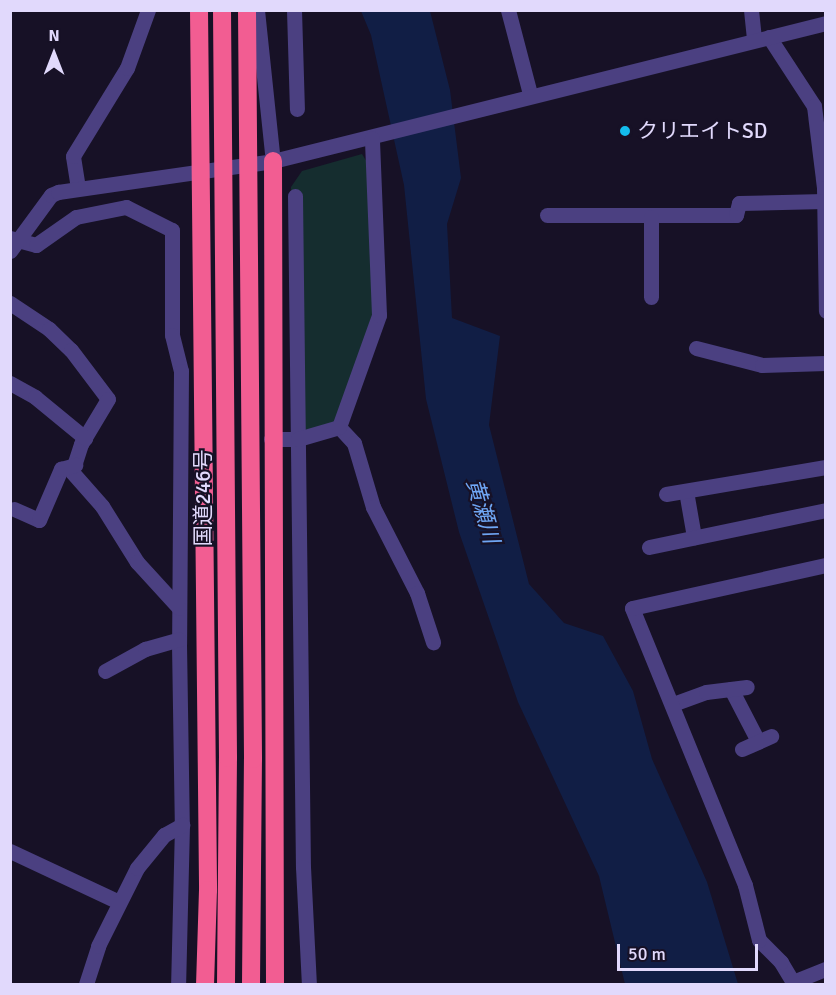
<!DOCTYPE html>
<html>
<head>
<meta charset="utf-8">
<style>
  body { margin:0 }
  #map { position:relative; width:836px; height:995px; overflow:hidden; background:#171126; font-family:Signika,"Noto Sans JP",sans-serif }
  div>[style] { position:absolute }
  .green>* { inset:0; background:#152d2f }
  .water>* { inset:0; background:#111e45 }
  .minor>* { height:15px; margin:-7.5px; padding:0 7.5px; transform-origin:7.5px; border-radius:7.5px; background:#4b4081 }
  .highway>* { height:18px; margin:-9px; padding:0 9px; transform-origin:9px; border-radius:9px; background:#f25d92 }
  .highway-bridge>* { height:18px; margin:-9px; padding:0 9px; transform-origin:9px; border-radius:9px; background:#f25d92 }
  .dots>* { width:16px; height:16px; translate:-50% -50%; box-sizing:border-box; border:3px solid #171126; border-radius:50% }
  span { translate:-50% -50%; white-space:nowrap; text-align:center; line-height:1.15; -webkit-text-stroke:4.5px #171126; paint-order:stroke }
  .poi-label { font-size:21px; color:#e1d9fc }
  .left { translate:0 -50%; text-align:left }
  .street-label { font-size:21px; color:#e1d9fc }
  .water-label { font-size:22px; color:#6fa6f4; font-style:italic }
  .frame { position:absolute; inset:0; border:12px solid #e1d9fc; pointer-events:none }
  .north { position:absolute; left:24px; top:24px; width:60px; height:60px; -webkit-text-stroke:4px #171126; paint-order:stroke; rotate:0deg; font-size:16px; font-weight:700; line-height:24px; text-align:center; color:#e1d9fc }
  .north::after { content:''; display:block; margin:auto; width:21px; height:27px; background:#e1d9fc; clip-path:polygon(50% 0,100% 100%,50% 72%,0 100%) }
  .scale { position:absolute; left:617px; top:944px; width:141px; height:27px; box-sizing:border-box; border:3px solid #e1d9fc; border-top:0; padding-left:8px; font-size:18px; line-height:21px; white-space:nowrap; color:#e1d9fc; -webkit-text-stroke:4px #171126; paint-order:stroke }
</style>
</head>
<body>
<div id="map">
  <div class="green">
    <div style="clip-path:polygon(362px 154px,370px 167px,376px 301px,340px 424px,292px 432px,291px 187px,302px 171px)"></div>
  </div>
  <div class="water">
    <div style="clip-path:polygon(361px 11px,430px 11px,450px 90px,461px 178px,447px 224px,452px 318px,500px 336px,489px 425px,529px 584px,564px 623px,603px 636px,633px 691px,652px 759px,707px 882px,738px 984px,625px 984px,599px 876px,518px 702px,459px 532px,426px 399px,404px 185px,371px 35px)"></div>
  </div>
  <div class="minor">
    <div style="left:257px;top:10px;width:152px;rotate:84deg"></div>
    <div style="left:294px;top:10px;width:99px;rotate:88.3deg"></div>
    <div style="left:508px;top:10px;width:87px;rotate:75.3deg"></div>
    <div style="left:751px;top:10px;width:29px;rotate:84deg"></div>
    <div style="left:769px;top:37px;width:82px;rotate:56.9deg"></div>
    <div style="left:814px;top:106px;width:83px;rotate:83deg"></div>
    <div style="left:824px;top:188px;width:123px;rotate:89.1deg"></div>
    <div style="left:78px;top:188px;width:32px;rotate:-99deg"></div>
    <div style="left:73px;top:156px;width:103px;rotate:-58.5deg"></div>
    <div style="left:127px;top:68px;width:62px;rotate:-70.1deg"></div>
    <div style="left:295px;top:196px;width:671px;rotate:89.32deg"></div>
    <div style="left:303px;top:867px;width:117px;rotate:87.1deg"></div>
    <div style="left:547px;top:215px;width:189px"></div>
    <div style="left:736px;top:215px;width:12px;rotate:-76deg"></div>
    <div style="left:739px;top:203px;width:85px;rotate:-1.3deg"></div>
    <div style="left:651px;top:217px;width:80px;rotate:90deg"></div>
    <div style="left:10px;top:238px;width:27px;rotate:15deg"></div>
    <div style="left:36px;top:245px;width:49px;rotate:-35deg"></div>
    <div style="left:76px;top:217px;width:51px;rotate:-11.3deg"></div>
    <div style="left:126px;top:207px;width:51px;rotate:26.6deg"></div>
    <div style="left:172px;top:230px;width:105px;rotate:90deg"></div>
    <div style="left:172px;top:335px;width:37px;rotate:76deg"></div>
    <div style="left:181px;top:371px;width:273px;rotate:90.4deg"></div>
    <div style="left:179px;top:644px;width:181px;rotate:89.1deg"></div>
    <div style="left:182px;top:825px;width:159px;rotate:91.4deg"></div>
    <div style="left:10px;top:251px;width:69px;rotate:-53.8deg"></div>
    <div style="left:51px;top:195px;width:8px;rotate:-23deg"></div>
    <div style="left:58px;top:192px;width:217px;rotate:-8.2deg"></div>
    <div style="left:273px;top:161px;width:570px;rotate:-14.01deg"></div>
    <div style="left:10px;top:303px;width:47px;rotate:33.7deg"></div>
    <div style="left:49px;top:329px;width:30px;rotate:44deg"></div>
    <div style="left:71px;top:350px;width:61px;rotate:52.9deg"></div>
    <div style="left:108px;top:399px;width:52px;rotate:121deg"></div>
    <div style="left:81px;top:444px;width:29px;rotate:108deg"></div>
    <div style="left:72px;top:472px;width:45px;rotate:48.6deg"></div>
    <div style="left:102px;top:506px;width:66px;rotate:58deg"></div>
    <div style="left:137px;top:562px;width:62px;rotate:47.6deg"></div>
    <div style="left:696px;top:348px;width:68px;rotate:14.4deg"></div>
    <div style="left:762px;top:365px;width:64px;rotate:-1.8deg"></div>
    <div style="left:10px;top:383px;width:29px;rotate:29deg"></div>
    <div style="left:35px;top:397px;width:65px;rotate:39.4deg"></div>
    <div style="left:339px;top:427px;width:22px;rotate:47deg"></div>
    <div style="left:354px;top:443px;width:67px;rotate:73.5deg"></div>
    <div style="left:373px;top:507px;width:97px;rotate:62.9deg"></div>
    <div style="left:417px;top:593px;width:52px;rotate:71.9deg"></div>
    <div style="left:271px;top:439px;width:27px"></div>
    <div style="left:298px;top:439px;width:43px;rotate:-16.3deg"></div>
    <div style="left:339px;top:427px;width:119px;rotate:-70.3deg"></div>
    <div style="left:379px;top:315px;width:177px;rotate:-92.3deg"></div>
    <div style="left:686px;top:491px;width:47px;rotate:80.1deg"></div>
    <div style="left:666px;top:494px;width:162px;rotate:-9.6deg"></div>
    <div style="left:14px;top:509px;width:27px;rotate:24deg"></div>
    <div style="left:39px;top:520px;width:56px;rotate:-66.7deg"></div>
    <div style="left:61px;top:469px;width:15px;rotate:-16deg"></div>
    <div style="left:649px;top:547px;width:181px;rotate:-11.8deg"></div>
    <div style="left:105px;top:671px;width:46px;rotate:-28.8deg"></div>
    <div style="left:145px;top:649px;width:35px;rotate:-16deg"></div>
    <div style="left:731px;top:689px;width:59px;rotate:62.6deg"></div>
    <div style="left:673px;top:704px;width:35px;rotate:-20deg"></div>
    <div style="left:706px;top:692px;width:41px;rotate:-7deg"></div>
    <div style="left:742px;top:749px;width:32px;rotate:-24deg"></div>
    <div style="left:10px;top:851px;width:120px;rotate:25.1deg"></div>
    <div style="left:793px;top:982px;width:35px;rotate:-22deg"></div>
    <div style="left:86px;top:984px;width:40px;rotate:-72deg"></div>
    <div style="left:98px;top:946px;width:87px;rotate:-63.4deg"></div>
    <div style="left:137px;top:868px;width:43px;rotate:-50.7deg"></div>
    <div style="left:164px;top:835px;width:21px;rotate:-29deg"></div>
    <div style="left:794px;top:984px;width:26px;rotate:-121deg"></div>
    <div style="left:781px;top:962px;width:31px;rotate:-135deg"></div>
    <div style="left:759px;top:940px;width:57px;rotate:-104.3deg"></div>
    <div style="left:745px;top:885px;width:299px;rotate:-112.2deg"></div>
    <div style="left:632px;top:608px;width:199px;rotate:-12.5deg"></div>
  </div>
  <div class="highway">
    <div style="left:199px;top:10px;width:880px;rotate:89.41deg"></div>
    <div style="left:208px;top:890px;width:94px;rotate:91.8deg"></div>
    <div style="left:273px;top:161px;width:823px;rotate:89.86deg"></div>
    <div style="left:226px;top:984px;width:226px;rotate:-89.5deg"></div>
    <div style="left:251px;top:984px;width:225px;rotate:-89.5deg"></div>
  </div>
  <div class="highway-bridge">
    <div style="left:222px;top:10px;width:748px;rotate:89.54deg"></div>
    <div style="left:247px;top:10px;width:749px;rotate:89.54deg"></div>
  </div>
  <div class="dots">
    <div style="left:625px;top:131px;background:#14bced"></div>
  </div>
  <div class="poi-label">
    <span class="left" style="left:637px;top:131px">クリエイトSD</span>
  </div>
  <div class="street-label">
    <span style="left:203px;top:498px;rotate:-90deg">国道246号</span>
  </div>
  <div class="water-label">
    <span style="left:483px;top:511px;rotate:74deg">黄瀬川</span>
  </div>
  <div class="frame"></div>
  <div class="north">N</div>
  <div class="scale">50 m</div>
</div>
</body>
</html>
